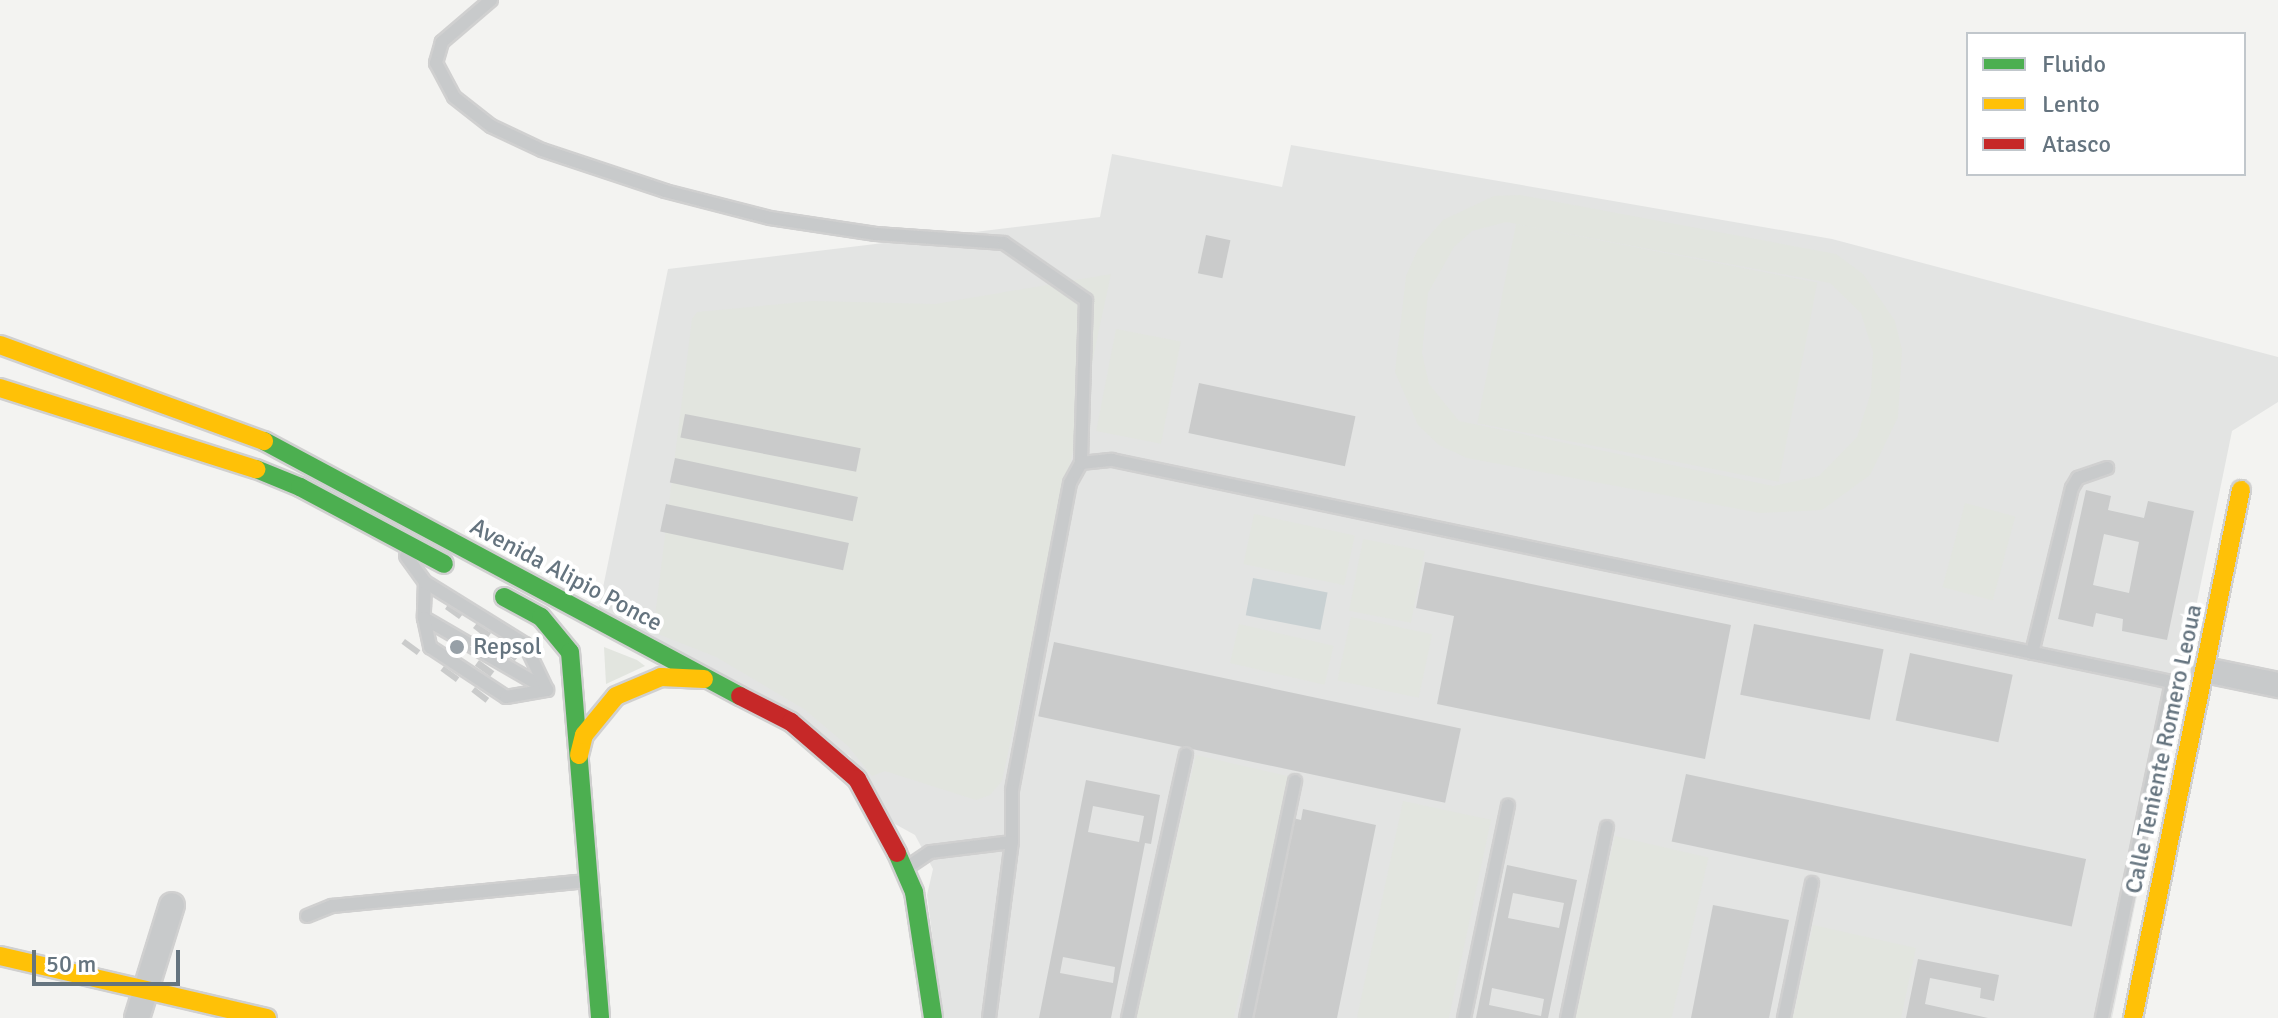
<!DOCTYPE html>
<html>
<head>
<meta charset="utf-8">
<style>
  body { margin:0 }
  #map { position:relative; width:2278px; height:1018px; overflow:hidden; background:#f3f3f1; font-family:Signika,sans-serif }
  div>[style] { position:absolute }
  .built>* { inset:0; background:#e3e4e3 }
  .green>* { inset:0; background:#e2e5df; transform-origin:0 0 }
  .water>* { inset:0; background:#c8d0d2; transform-origin:0 0 }
  .building>* { inset:0; background:#cacbcb; transform-origin:0 0 }
  .roads { filter:drop-shadow(2px 0 #d0d0d0) drop-shadow(-2px 0 #d0d0d0) drop-shadow(0 2px #d0d0d0) drop-shadow(0 -2px #d0d0d0) }
  .lane>* { height:12px; margin:-6px; padding:0 6px; transform-origin:6px; border-radius:6px; background:#c8cacb }
  .street>* { height:24px; margin:-12px; padding:0 12px; transform-origin:12px; border-radius:12px; background:#c8cacb }
  .fast>* { height:18px; margin:-9px; padding:0 9px; transform-origin:9px; border-radius:9px; background:#4caf50 }
  .slow>* { height:18px; margin:-9px; padding:0 9px; transform-origin:9px; border-radius:9px; background:#ffc107 }
  .jam>* { height:18px; margin:-9px; padding:0 9px; transform-origin:9px; border-radius:9px; background:#c62828 }
  .dots>* { width:22px; height:22px; translate:-50% -50%; box-sizing:border-box; border:4px solid #fff; border-radius:50% }
  span { translate:-50% -50%; white-space:nowrap; text-align:center; line-height:1.15; -webkit-text-stroke:8px #fff; paint-order:stroke }
  .street-label { font-size:24px; color:#65747f }
  .poi-label { font-size:24px; color:#65747f }
  .left { translate:0 -50%; text-align:left }
  .legend { position:absolute; left:1966px; top:32px; width:280px; height:144px; box-sizing:border-box; background:#fff; border:2px solid #c1c7cc; margin:0; padding:10px 14px; list-style:none; font-size:24px; color:#65747f }
  .legend li { display:flex; align-items:center; gap:16px; height:40px }
  .legend b { width:40px; border:2px solid #c1c7cc }
  .scale { position:absolute; left:32px; top:950px; width:148px; height:36px; box-sizing:border-box; border:4px solid #65747f; border-top:0; padding-left:10px; font-size:24px; line-height:28px; white-space:nowrap; color:#65747f; -webkit-text-stroke:6px #fff; paint-order:stroke }
</style>
</head>
<body>
<div id="map">
  <div class="built">
    <div style="clip-path:polygon(1291px 145px,1832px 239px,2278px 357px,2278px 402px,2232px 431px,2112px 1018px,943px 1018px,927px 895px,933px 869px,915px 835px,895px 824px,850px 756px,597px 617px,668px 269px,1100px 217px,1112px 154px,1282px 187px)"></div>
  </div>
  <div class="green">
    <div style="clip-path:polygon(evenodd,1520px 195px,1836px 254px,1863px 274px,1895px 321px,1902px 350px,1898px 417px,1870px 475px,1822px 510px,1760px 513px,1467px 458px,1439px 445px,1418px 425px,1395px 372px,1406px 276px,1418px 249px,1443px 220px,1494px 196px,1520px 195px,1506px 222px,1830px 283px,1861px 313px,1873px 352px,1871px 392px,1857px 437px,1819px 476px,1773px 486px,1459px 421px,1429px 384px,1422px 353px,1428px 293px,1454px 247px,1472px 231px,1506px 222px)"></div>
    <div style="left:1516px;top:224px;width:307px;height:203px;rotate:11deg"></div>
    <div style="clip-path:polygon(1111px 274px,1002px 781px,990px 795px,976px 800px,885px 771px,872px 776px,848px 746px,804px 709px,716px 657px,653px 632px,692px 319px,697px 312px,813px 301px,935px 304px)"></div>
    <div style="left:1116px;top:329px;width:66px;height:104px;rotate:11deg"></div>
    <div style="left:1965px;top:503px;width:52px;height:87px;rotate:15deg"></div>
    <div style="left:1254px;top:514px;width:103px;height:51px;rotate:12deg"></div>
    <div style="left:1363px;top:539px;width:63px;height:73px;rotate:11deg"></div>
    <div style="left:1351px;top:617px;width:83px;height:65px;rotate:12deg"></div>
    <div style="left:1239px;top:624px;width:97px;height:40px;rotate:13deg"></div>
    <div style="clip-path:polygon(604px 647px,637px 660px,645px 666px,606px 684px)"></div>
    <div style="left:1196px;top:755px;width:96px;height:269px;rotate:13deg"></div>
    <div style="left:1403px;top:801px;width:90px;height:221px;rotate:12deg"></div>
    <div style="left:1615px;top:836px;width:96px;height:186px;rotate:13deg"></div>
    <div style="clip-path:polygon(1813px 925px,1916px 948px,1901px 1018px,1793px 1018px)"></div>
  </div>
  <div class="water">
    <div style="left:1253px;top:578px;width:76px;height:38px;rotate:11deg"></div>
  </div>
  <div class="building">
    <div style="left:1206px;top:235px;width:25px;height:39px;rotate:12deg"></div>
    <div style="left:1199px;top:383px;width:160px;height:51px;rotate:12deg"></div>
    <div style="left:685px;top:414px;width:179px;height:24px;rotate:11deg"></div>
    <div style="left:675px;top:458px;width:187px;height:25px;rotate:12deg"></div>
    <div style="clip-path:polygon(evenodd,2086px 490px,2111px 496px,2108px 510px,2144px 518px,2148px 501px,2194px 511px,2167px 640px,2122px 631px,2123px 619px,2096px 613px,2093px 627px,2058px 619px,2086px 490px,2104px 534px,2139px 542px,2129px 593px,2093px 585px,2104px 534px)"></div>
    <div style="left:666px;top:504px;width:187px;height:28px;rotate:12deg"></div>
    <div style="clip-path:polygon(1425px 562px,1731px 625px,1705px 759px,1437px 704px,1454px 616px,1416px 608px)"></div>
    <div style="clip-path:polygon(449px 603px,463px 614px,459px 619px,445px 609px)"></div>
    <div style="clip-path:polygon(477px 623px,491px 633px,487px 639px,473px 628px)"></div>
    <div style="left:1754px;top:624px;width:132px;height:72px;rotate:11deg"></div>
    <div style="left:405px;top:639px;width:19px;height:6px;rotate:36deg"></div>
    <div style="left:452px;top:639px;width:18px;height:8px;rotate:38deg"></div>
    <div style="left:1054px;top:642px;width:416px;height:76px;rotate:12deg"></div>
    <div style="left:503px;top:645px;width:19px;height:6px;rotate:36deg"></div>
    <div style="left:1910px;top:653px;width:105px;height:69px;rotate:12deg"></div>
    <div style="left:479px;top:660px;width:19px;height:7px;rotate:36deg"></div>
    <div style="left:444px;top:666px;width:19px;height:6px;rotate:36deg"></div>
    <div style="left:475px;top:687px;width:18px;height:6px;rotate:38deg"></div>
    <div style="left:1686px;top:774px;width:409px;height:69px;rotate:12deg"></div>
    <div style="clip-path:polygon(evenodd,1086px 780px,1160px 795px,1151px 844px,1145px 843px,1111px 1018px,1039px 1018px,1086px 780px,1093px 806px,1144px 816px,1139px 842px,1088px 832px,1093px 806px,1086px 780px,1063px 957px,1115px 967px,1113px 983px,1060px 973px,1063px 957px)"></div>
    <div style="clip-path:polygon(1303px 809px,1376px 825px,1337px 1018px,1252px 1018px,1293px 818px,1301px 820px)"></div>
    <div style="clip-path:polygon(evenodd,1507px 865px,1577px 880px,1548px 1018px,1476px 1018px,1507px 865px,1513px 893px,1564px 903px,1559px 928px,1508px 918px,1513px 893px,1507px 865px,1492px 988px,1544px 999px,1541px 1016px,1489px 1005px,1492px 988px)"></div>
    <div style="clip-path:polygon(1713px 905px,1789px 920px,1769px 1018px,1691px 1018px)"></div>
    <div style="clip-path:polygon(1918px 959px,1999px 975px,1994px 1001px,1980px 998px,1981px 988px,1930px 978px,1925px 1004px,1988px 1018px,1906px 1018px)"></div>
  </div>
  <div class="roads">
    <div class="lane">
      <div style="left:491px;top:0;width:65px;rotate:139.4deg"></div>
      <div style="left:442px;top:42px;width:22px;rotate:106deg"></div>
      <div style="left:436px;top:63px;width:38px;rotate:62deg"></div>
      <div style="left:454px;top:97px;width:47px;rotate:38.1deg"></div>
      <div style="left:491px;top:126px;width:56px;rotate:25.2deg"></div>
      <div style="left:542px;top:150px;width:130px;rotate:18.4deg"></div>
      <div style="left:665px;top:191px;width:108px;rotate:14.4deg"></div>
      <div style="left:770px;top:218px;width:107px;rotate:8.6deg"></div>
      <div style="left:876px;top:234px;width:128px;rotate:4deg"></div>
      <div style="left:1004px;top:243px;width:100px;rotate:34.8deg"></div>
      <div style="left:1086px;top:300px;width:163px;rotate:91.8deg"></div>
      <div style="left:1081px;top:463px;width:23px;rotate:119deg"></div>
      <div style="left:1070px;top:483px;width:313px;rotate:100.7deg"></div>
      <div style="left:1012px;top:791px;width:51px;rotate:90deg"></div>
      <div style="left:1012px;top:842px;width:83px;rotate:173deg"></div>
      <div style="left:930px;top:852px;width:30px;rotate:146deg"></div>
      <div style="left:1081px;top:463px;width:31px;rotate:-6deg"></div>
      <div style="left:1112px;top:460px;width:1083px;rotate:11.83deg"></div>
      <div style="left:2172px;top:682px;width:343px;rotate:101.8deg"></div>
      <div style="left:406px;top:556px;width:32px;rotate:54deg"></div>
      <div style="left:425px;top:582px;width:36px;rotate:92deg"></div>
      <div style="left:424px;top:618px;width:141px;rotate:30.2deg"></div>
      <div style="left:424px;top:618px;width:30px;rotate:78deg"></div>
      <div style="left:430px;top:647px;width:91px;rotate:33.3deg"></div>
      <div style="left:506px;top:697px;width:42px;rotate:-9.7deg"></div>
      <div style="left:547px;top:690px;width:51px;rotate:-115.6deg"></div>
      <div style="left:525px;top:644px;width:118px;rotate:-148.2deg"></div>
      <div style="left:2032px;top:653px;width:170px;rotate:-76.4deg"></div>
      <div style="left:2072px;top:488px;width:12px;rotate:-59deg"></div>
      <div style="left:2078px;top:478px;width:31px;rotate:-19deg"></div>
      <div style="left:307px;top:916px;width:27px;rotate:-22deg"></div>
      <div style="left:332px;top:906px;width:256px;rotate:-5.6deg"></div>
      <div style="left:989px;top:1018px;width:177px;rotate:-82.6deg"></div>
      <div style="left:1128px;top:1018px;width:270px;rotate:-77.6deg"></div>
      <div style="left:1246px;top:1018px;width:242px;rotate:-78.3deg"></div>
      <div style="left:1464px;top:1018px;width:217px;rotate:-78.3deg"></div>
      <div style="left:1567px;top:1018px;width:195px;rotate:-78.2deg"></div>
      <div style="left:1784px;top:1018px;width:138px;rotate:-78.3deg"></div>
    </div>
    <div class="street">
      <div style="left:2205px;top:670px;width:75px;rotate:11.6deg"></div>
      <div style="left:137px;top:1018px;width:118px;rotate:-72.8deg"></div>
    </div>
    <div class="fast">
      <div style="left:264px;top:441px;width:540px;rotate:28.18deg"></div>
      <div style="left:256px;top:469px;width:48px;rotate:22.2deg"></div>
      <div style="left:300px;top:487px;width:163px;rotate:28.1deg"></div>
      <div style="left:504px;top:597px;width:42px;rotate:28.4deg"></div>
      <div style="left:541px;top:617px;width:45px;rotate:50.4deg"></div>
      <div style="left:570px;top:652px;width:367px;rotate:85.3deg"></div>
      <div style="left:897px;top:853px;width:43px;rotate:66.4deg"></div>
      <div style="left:914px;top:892px;width:127px;rotate:81.4deg"></div>
    </div>
    <div class="slow">
      <div style="left:0;top:345px;width:281px;rotate:20deg"></div>
      <div style="left:0;top:388px;width:269px;rotate:17.6deg"></div>
      <div style="left:579px;top:755px;width:21px;rotate:-76deg"></div>
      <div style="left:584px;top:735px;width:50px;rotate:-50.6deg"></div>
      <div style="left:616px;top:696px;width:49px;rotate:-22.9deg"></div>
      <div style="left:661px;top:677px;width:43px;rotate:2.7deg"></div>
      <div style="left:0;top:956px;width:274px;rotate:13.1deg"></div>
      <div style="left:2133px;top:1018px;width:539px;rotate:-78.44deg"></div>
    </div>
    <div class="jam">
      <div style="left:740px;top:696px;width:57px;rotate:27deg"></div>
      <div style="left:791px;top:722px;width:87px;rotate:40.8deg"></div>
      <div style="left:857px;top:779px;width:84px;rotate:61.6deg"></div>
    </div>
  </div>
  <div class="dots">
    <div style="left:457px;top:647px;background:#97a0a7"></div>
  </div>
  <div class="street-label">
    <span style="left:566px;top:575px;rotate:28deg">Avenida Alipio Ponce</span>
    <span style="left:2164px;top:749px;rotate:-78deg">Calle Teniente Romero Leoua</span>
  </div>
  <div class="poi-label">
    <span class="left" style="left:473px;top:647px">Repsol</span>
  </div>
  <ul class="legend">
  <li><b style="height:10px;background:#4caf50"></b>Fluido</li>
  <li><b style="height:10px;background:#ffc107"></b>Lento</li>
  <li><b style="height:10px;background:#c62828"></b>Atasco</li>
  </ul>
  <div class="scale">50 m</div>
</div>
</body>
</html>
